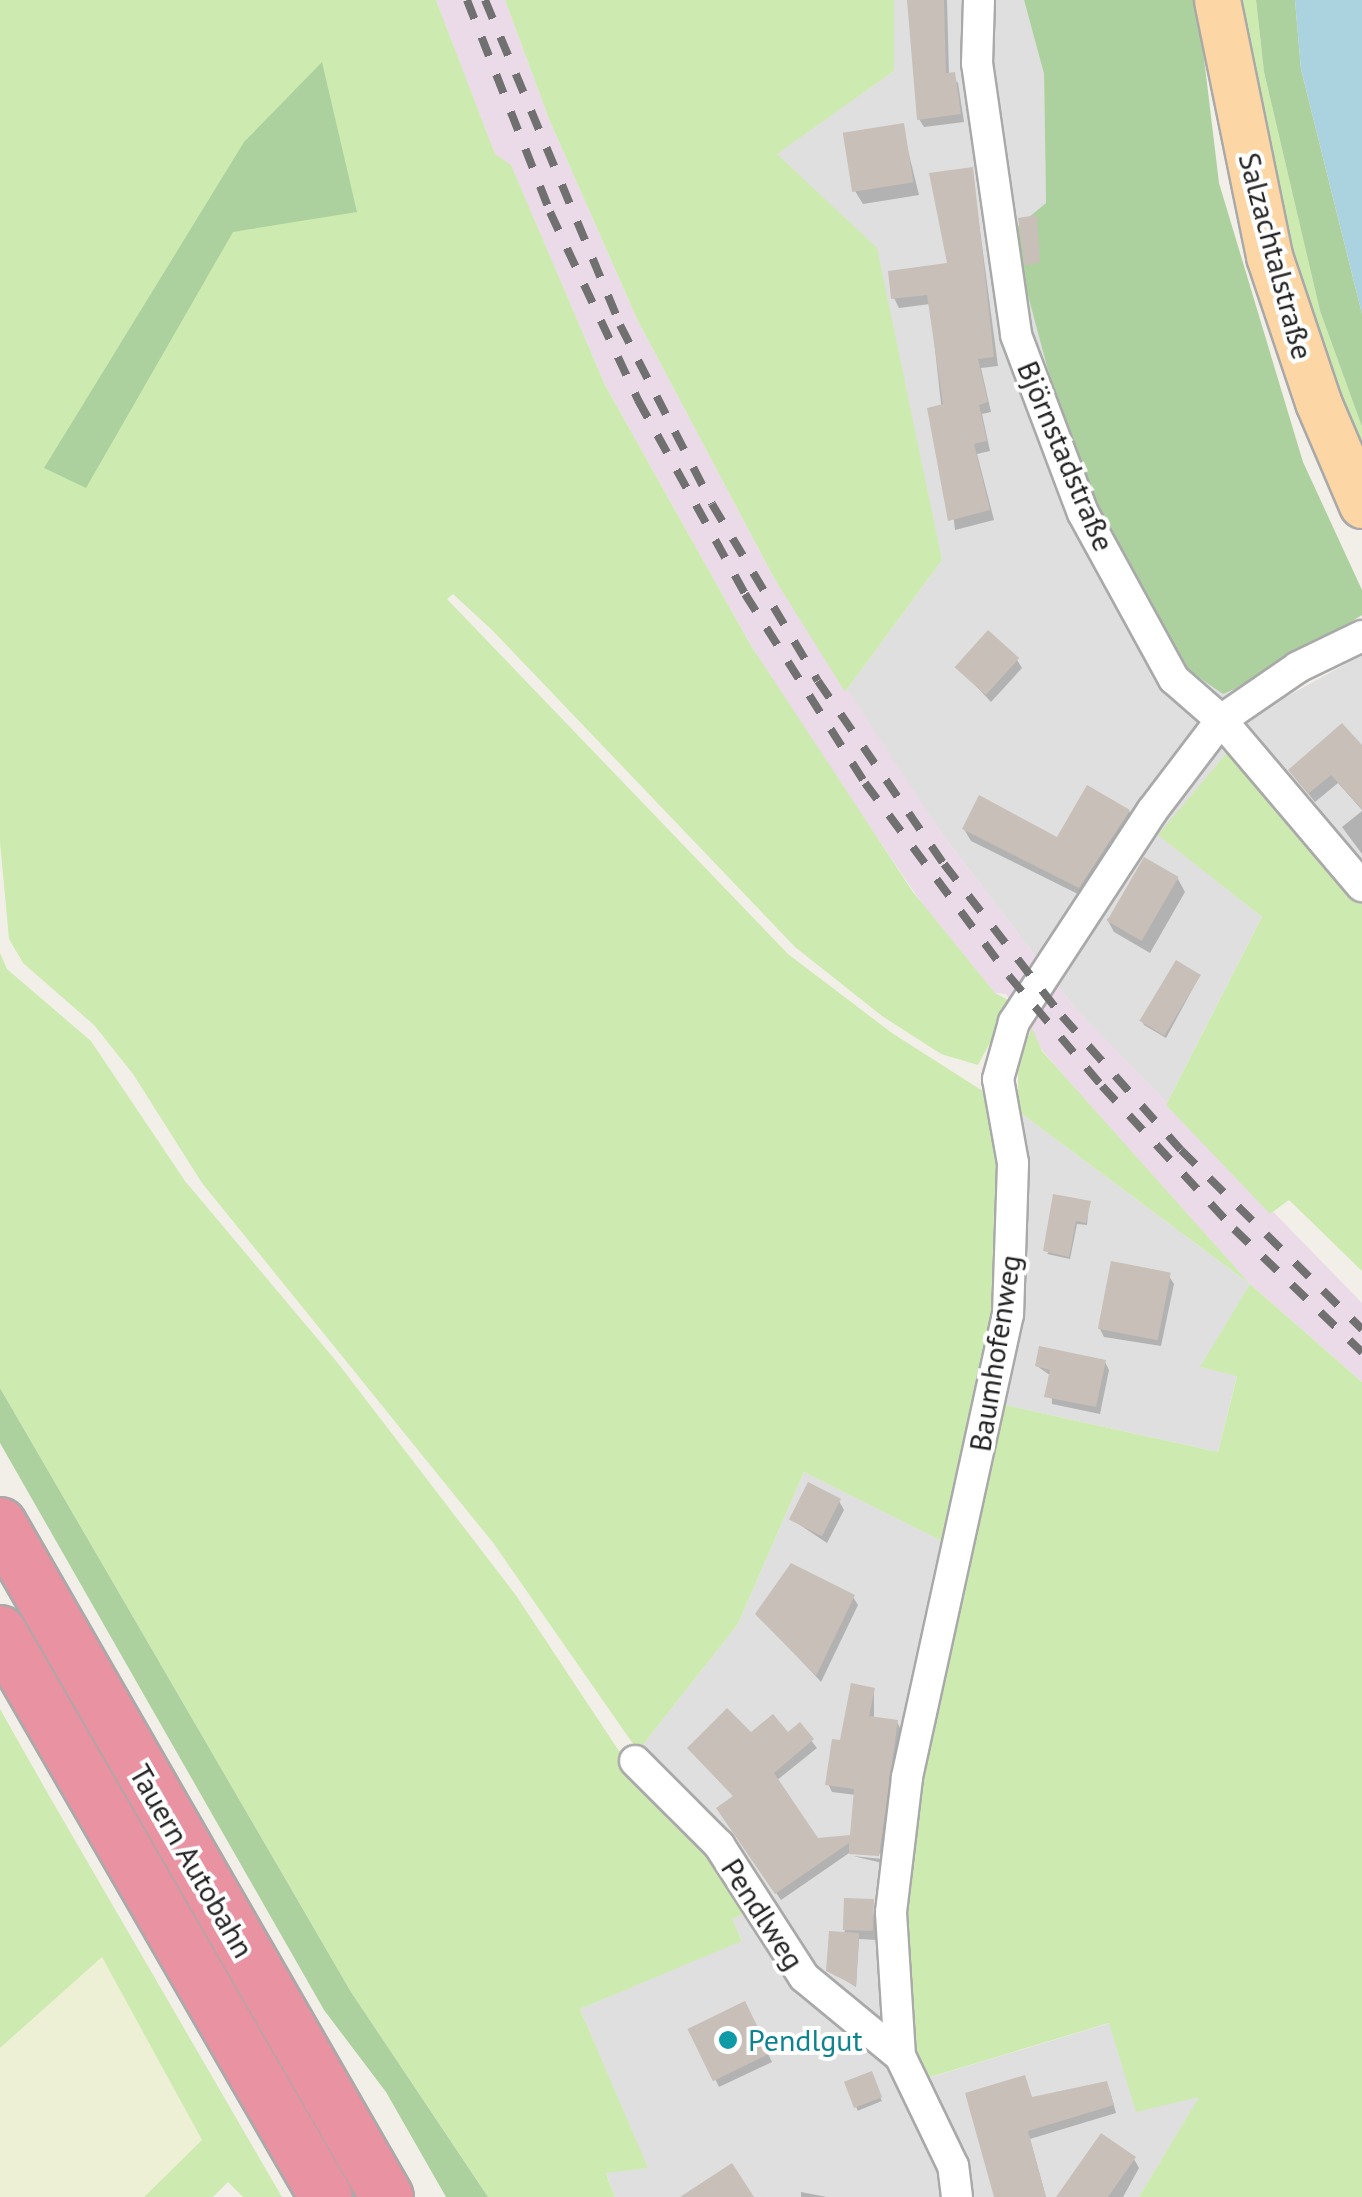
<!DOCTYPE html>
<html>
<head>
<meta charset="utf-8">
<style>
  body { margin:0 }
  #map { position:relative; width:1362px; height:2197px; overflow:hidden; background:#f2efe9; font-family:"PT Sans",sans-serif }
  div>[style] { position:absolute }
  .residential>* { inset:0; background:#e0dfdf }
  .industrial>* { inset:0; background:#ebdbe8 }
  .farmland>* { inset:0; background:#eef0d5 }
  .grass>* { inset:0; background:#cdebb0 }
  .forest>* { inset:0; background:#add19e }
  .water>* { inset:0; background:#aad3df }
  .shadow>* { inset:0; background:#0003; transform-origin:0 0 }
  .building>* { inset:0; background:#c7bfb8; transform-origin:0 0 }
  .roads { filter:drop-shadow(2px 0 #a9a9a9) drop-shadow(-2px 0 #a9a9a9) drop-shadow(0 2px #a9a9a9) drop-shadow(0 -2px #a9a9a9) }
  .minor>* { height:30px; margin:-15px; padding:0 15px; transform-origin:15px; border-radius:15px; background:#fff }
  .primary>* { height:45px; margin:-22.5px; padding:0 22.5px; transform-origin:22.5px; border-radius:22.5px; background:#fcd6a4 }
  .motorway>* { height:52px; margin:-26px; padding:0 26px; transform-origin:26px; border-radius:26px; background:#e892a2 }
  .rail>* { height:8px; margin-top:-4px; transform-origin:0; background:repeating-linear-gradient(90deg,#707070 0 20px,transparent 0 40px) }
  .dots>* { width:28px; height:28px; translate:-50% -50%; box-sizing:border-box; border:5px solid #fff; border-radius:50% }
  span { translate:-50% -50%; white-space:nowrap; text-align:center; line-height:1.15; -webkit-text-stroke:8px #fff; paint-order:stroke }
  .street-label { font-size:30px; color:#222 }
  .culture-label { font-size:30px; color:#0d838f }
  .left { translate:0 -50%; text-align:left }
</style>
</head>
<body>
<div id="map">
  <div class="residential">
    <div style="clip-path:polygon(894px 0,1024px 0,1044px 74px,1046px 203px,1011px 232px,1089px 495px,1284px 698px,1362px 655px,1362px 904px,1229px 750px,1159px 835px,1262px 917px,1166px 1105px,1074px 1007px,942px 834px,845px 692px,942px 560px,777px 153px,894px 71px)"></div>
    <div style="clip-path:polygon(1018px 1111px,1250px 1284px,1201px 1367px,1237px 1375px,1218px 1452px,1005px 1405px,1019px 1313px)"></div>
    <div style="clip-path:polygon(804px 1472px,950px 1545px,928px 2078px,1110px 2023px,1200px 2096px,1139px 2197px,615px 2197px,606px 2172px,647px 2168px,580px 2009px,742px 1940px,731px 1919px,753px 1910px,638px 1751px,738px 1624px)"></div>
  </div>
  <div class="industrial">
    <div style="clip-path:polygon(436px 0,505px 0,549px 119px,637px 319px,774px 578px,942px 834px,1074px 1007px,1362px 1303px,1362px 1382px,1250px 1284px,1133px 1157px,1042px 1050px,1006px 994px,995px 993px,925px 908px,832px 771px,750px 644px,605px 385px,511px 166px,495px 155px)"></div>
  </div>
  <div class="farmland">
    <div style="clip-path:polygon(102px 1956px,202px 2140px,144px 2197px,0 2197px,0 2048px)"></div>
  </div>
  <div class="grass">
    <div style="clip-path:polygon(0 0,436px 0,495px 154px,511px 165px,605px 385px,750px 644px,913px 892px,995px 993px,1012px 1002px,978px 1065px,941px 1054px,882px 1016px,795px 947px,492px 630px,453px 594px,447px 599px,788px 954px,892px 1033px,989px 1095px,1001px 1163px,1006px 1263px,950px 1545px,804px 1472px,738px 1624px,638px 1751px,494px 1544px,202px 1183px,133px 1074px,94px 1025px,23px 963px,9px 939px,0 842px)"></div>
    <div style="clip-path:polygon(505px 0,894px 0,894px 71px,777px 154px,877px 248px,942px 560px,845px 692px,774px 578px,637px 319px,549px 119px)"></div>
    <div style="clip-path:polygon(1232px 0,1256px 0,1264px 72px,1320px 311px,1362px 427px,1362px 463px,1282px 244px)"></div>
    <div style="clip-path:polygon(1229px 750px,1362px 904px,1362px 1271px,1289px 1200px,1270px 1214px,1166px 1105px,1262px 917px,1158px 835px)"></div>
    <div style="clip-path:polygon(0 953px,7px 969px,91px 1041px,185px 1181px,337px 1362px,515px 1594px,619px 1751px,716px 1850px,754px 1909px,732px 1919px,742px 1941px,580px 2009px,648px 2168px,606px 2173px,615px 2197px,488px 2197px,351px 1992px,0 1388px)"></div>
    <div style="clip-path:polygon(1032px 1028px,1042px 1051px,1250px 1284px,1362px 1382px,1362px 2197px,1139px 2197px,1199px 2097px,1136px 2112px,1109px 2023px,927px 2078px,909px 2033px,898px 1959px,914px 1767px,1005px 1405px,1218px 1452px,1237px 1376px,1200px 1367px,1250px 1284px,1018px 1111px,1018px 1061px)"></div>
    <div style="clip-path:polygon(0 1709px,51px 1799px,282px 2197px,243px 2197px,228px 2182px,213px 2197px,144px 2197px,202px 2140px,102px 1957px,0 2048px)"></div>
  </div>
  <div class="forest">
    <div style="clip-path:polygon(1024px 0,1197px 0,1219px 183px,1303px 462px,1362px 590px,1362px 615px,1263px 677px,1223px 694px,1175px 661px,1089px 495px,1052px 385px,1011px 232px,1046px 203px,1044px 74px)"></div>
    <div style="clip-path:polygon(1256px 0,1295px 0,1301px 69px,1362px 314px,1362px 427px,1320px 311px,1264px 72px)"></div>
    <div style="clip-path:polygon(322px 62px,357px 212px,233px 232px,86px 488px,44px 468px,244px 142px)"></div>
    <div style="clip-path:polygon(0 1388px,351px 1992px,488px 2197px,446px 2197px,386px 2092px,324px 2010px,0 1443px)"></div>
  </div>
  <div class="water">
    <div style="clip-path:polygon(1295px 0,1362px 0,1362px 314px,1301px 69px)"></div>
  </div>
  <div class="shadow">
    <div style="clip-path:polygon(910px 0,947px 0,949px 75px,958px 83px,964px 122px,924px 127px,919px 119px)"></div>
    <div style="clip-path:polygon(902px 126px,919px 195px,863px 204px,855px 191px)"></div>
    <div style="clip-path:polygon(972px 170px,998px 366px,981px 368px,991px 412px,982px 414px,990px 451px,977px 454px,994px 520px,955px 530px,930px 304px,899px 308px,894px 298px,950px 266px)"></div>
    <div style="clip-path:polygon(1017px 660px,1022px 668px,991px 702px,958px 667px)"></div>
    <div style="clip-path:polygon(1362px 749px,1362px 810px,1338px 783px,1315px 802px,1297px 780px)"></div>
    <div style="clip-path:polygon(1129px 811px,1135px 823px,1086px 898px,971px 841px,964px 829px,1058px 840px)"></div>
    <div style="clip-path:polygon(1362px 811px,1362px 854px,1342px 827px)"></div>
    <div style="clip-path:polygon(1178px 879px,1185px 892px,1150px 953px,1114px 932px,1107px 919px)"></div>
    <div style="clip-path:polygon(1199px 977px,1166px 1038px,1144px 1025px,1142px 1021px)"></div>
    <div style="clip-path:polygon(1089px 1203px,1087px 1225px,1077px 1224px,1070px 1259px,1047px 1254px)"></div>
    <div style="clip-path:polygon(1169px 1276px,1174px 1284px,1161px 1346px,1104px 1337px,1100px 1329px)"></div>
    <div style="clip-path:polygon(1105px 1362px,1109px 1370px,1100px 1414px,1052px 1404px,1051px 1376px,1037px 1366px)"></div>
    <div style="clip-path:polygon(839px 1501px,844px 1510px,827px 1543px,791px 1519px)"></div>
    <div style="clip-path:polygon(853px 1597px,858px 1605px,821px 1682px,758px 1614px)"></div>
    <div style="clip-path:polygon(874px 1690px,874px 1719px,897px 1722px,901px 1730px,883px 1854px,852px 1851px,781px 1900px,723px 1816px,735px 1798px,690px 1749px,788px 1735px,799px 1725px,817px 1748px,776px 1781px,817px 1840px,852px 1837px,856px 1795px,832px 1792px,828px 1784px,842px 1743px)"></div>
    <div style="clip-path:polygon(853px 1856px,883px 1859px,882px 1863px)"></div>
    <div style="clip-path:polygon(872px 1901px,877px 1940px,859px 1939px,856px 1987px,829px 1970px,845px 1930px)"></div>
    <div style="clip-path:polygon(748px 2012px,772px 2062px,719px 2087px,691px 2029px)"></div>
    <div style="left:871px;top:2074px;width:29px;height:26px;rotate:68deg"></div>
    <div style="clip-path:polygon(1110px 2091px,1116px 2113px,1030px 2139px,1046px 2197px,997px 2197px,1032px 2099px)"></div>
    <div style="clip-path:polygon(1134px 2159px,1139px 2168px,1123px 2197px,1059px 2197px)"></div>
    <div style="clip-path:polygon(801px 2192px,827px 2197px,801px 2197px)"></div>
  </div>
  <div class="building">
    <div style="clip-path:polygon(907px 0,944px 0,946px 73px,955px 72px,961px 114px,917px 120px)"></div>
    <div style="left:904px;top:123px;width:60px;height:62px;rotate:81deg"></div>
    <div style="clip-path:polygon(973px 167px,994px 357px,978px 359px,988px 402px,979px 405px,987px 441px,974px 444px,990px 510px,948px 521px,927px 408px,943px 404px,927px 295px,891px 299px,888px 271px,947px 263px,929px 173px)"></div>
    <div style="clip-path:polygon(1037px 215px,1040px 262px,1025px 266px,1018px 218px)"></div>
    <div style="left:988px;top:630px;width:42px;height:50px;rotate:42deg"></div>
    <div style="clip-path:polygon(1342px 723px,1362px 745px,1362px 809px,1331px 775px,1308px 794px,1288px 770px)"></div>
    <div style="clip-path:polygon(1087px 785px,1130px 810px,1079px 888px,962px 829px,979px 795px,1057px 837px)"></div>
    <div style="left:1144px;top:857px;width:40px;height:74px;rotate:30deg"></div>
    <div style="left:1176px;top:960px;width:29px;height:71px;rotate:31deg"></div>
    <div style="clip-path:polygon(1053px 1194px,1091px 1201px,1086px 1223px,1076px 1221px,1069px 1257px,1043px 1251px)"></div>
    <div style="left:1111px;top:1261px;width:61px;height:69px;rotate:11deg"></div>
    <div style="clip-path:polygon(1039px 1346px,1106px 1360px,1096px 1407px,1044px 1397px,1050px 1370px,1035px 1366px)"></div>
    <div style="left:808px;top:1482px;width:37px;height:42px;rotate:27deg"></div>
    <div style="clip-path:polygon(791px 1563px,855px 1595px,816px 1676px,755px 1614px)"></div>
    <div style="clip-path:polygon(851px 1683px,875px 1688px,869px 1716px,898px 1720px,879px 1856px,849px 1854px,849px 1843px,775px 1894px,716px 1808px,733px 1796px,687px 1748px,727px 1708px,751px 1732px,773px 1714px,788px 1732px,800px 1722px,814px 1739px,774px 1773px,818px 1838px,850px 1835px,854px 1789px,825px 1785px,832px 1739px,840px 1740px)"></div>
    <div style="left:844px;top:1898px;width:30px;height:32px;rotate:2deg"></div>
    <div style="clip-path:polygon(829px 1931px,859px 1933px,856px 1986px,826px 1971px)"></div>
    <div style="left:745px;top:2001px;width:58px;height:64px;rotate:64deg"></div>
    <div style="left:872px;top:2071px;width:28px;height:30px;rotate:69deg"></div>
    <div style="clip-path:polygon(1025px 2075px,1032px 2097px,1107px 2081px,1114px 2105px,1028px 2131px,1046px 2197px,994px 2197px,965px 2093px)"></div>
    <div style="clip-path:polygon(1101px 2133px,1136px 2157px,1108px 2197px,1056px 2197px)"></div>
    <div style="clip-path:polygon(732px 2163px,754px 2197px,680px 2197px)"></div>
  </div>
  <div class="roads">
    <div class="minor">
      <div style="left:979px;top:0;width:63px;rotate:91.8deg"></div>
      <div style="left:977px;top:63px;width:275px;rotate:81.8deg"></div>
      <div style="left:1016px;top:335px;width:190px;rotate:69.4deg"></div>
      <div style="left:1083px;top:513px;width:189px;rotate:61.3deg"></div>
      <div style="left:1174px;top:679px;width:62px;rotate:41.1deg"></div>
      <div style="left:1221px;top:720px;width:218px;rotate:49.7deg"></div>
      <div style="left:635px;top:1761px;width:119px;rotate:45deg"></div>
      <div style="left:719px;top:1845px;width:157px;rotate:57.2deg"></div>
      <div style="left:804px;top:1977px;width:124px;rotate:39.5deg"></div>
      <div style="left:957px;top:2197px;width:31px;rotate:-97deg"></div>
      <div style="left:953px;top:2166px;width:122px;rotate:-115.7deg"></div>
      <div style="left:900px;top:2056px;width:144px;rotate:-93.6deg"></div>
      <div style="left:891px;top:1912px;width:136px;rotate:-83.2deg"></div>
      <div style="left:907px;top:1777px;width:473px;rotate:-77.7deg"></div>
      <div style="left:1008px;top:1315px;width:152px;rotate:-88.1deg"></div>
      <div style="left:1013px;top:1163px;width:85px;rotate:-100.1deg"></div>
      <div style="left:998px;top:1079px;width:59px;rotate:-74.3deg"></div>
      <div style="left:1014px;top:1022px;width:252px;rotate:-56.8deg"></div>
      <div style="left:1152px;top:811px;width:114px;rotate:-52.8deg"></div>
      <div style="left:1221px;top:720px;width:93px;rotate:-34.5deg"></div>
      <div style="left:1298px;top:667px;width:71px;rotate:-25.8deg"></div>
    </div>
    <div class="primary">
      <div style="left:1217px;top:0;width:261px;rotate:78.5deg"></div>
      <div style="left:1269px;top:256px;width:154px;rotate:71.4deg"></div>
      <div style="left:1318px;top:402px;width:112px;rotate:66.9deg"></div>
    </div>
    <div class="motorway">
      <div style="left:0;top:1524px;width:776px;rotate:60.1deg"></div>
      <div style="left:0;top:1632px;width:652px;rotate:60.02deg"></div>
    </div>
  </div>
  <div class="rail">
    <div style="left:467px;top:0;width:228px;rotate:68.6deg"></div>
    <div style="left:550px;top:212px;width:208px;rotate:64.9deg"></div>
    <div style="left:638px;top:400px;width:222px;rotate:61.1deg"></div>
    <div style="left:745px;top:594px;width:224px;rotate:57.6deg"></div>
    <div style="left:865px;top:783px;width:241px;rotate:53.3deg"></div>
    <div style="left:1009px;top:976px;width:144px;rotate:49.8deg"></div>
    <div style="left:1102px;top:1086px;width:195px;rotate:47.3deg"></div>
    <div style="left:1234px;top:1229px;width:178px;rotate:43.9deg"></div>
    <div style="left:485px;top:0;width:352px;rotate:67.4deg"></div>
    <div style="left:620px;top:325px;width:201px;rotate:62.8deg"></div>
    <div style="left:712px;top:504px;width:206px;rotate:59.1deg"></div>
    <div style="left:818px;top:681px;width:222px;rotate:55.5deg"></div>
    <div style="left:944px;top:864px;width:192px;rotate:52.2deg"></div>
    <div style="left:1062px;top:1016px;width:179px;rotate:48.4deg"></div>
    <div style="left:1181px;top:1150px;width:255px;rotate:44.7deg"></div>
  </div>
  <div class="dots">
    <div style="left:728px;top:2040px;background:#0f9aa8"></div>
  </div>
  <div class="street-label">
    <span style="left:1276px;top:256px;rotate:75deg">Salzachtalstraße</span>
    <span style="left:1066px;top:456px;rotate:67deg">Björnstadstraße</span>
    <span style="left:995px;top:1353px;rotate:-81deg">Baumhofenweg</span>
    <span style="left:192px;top:1861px;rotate:60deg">Tauern Autobahn</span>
    <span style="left:763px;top:1914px;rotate:57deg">Pendlweg</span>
  </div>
  <div class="culture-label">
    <span class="left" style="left:748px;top:2040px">Pendlgut</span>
  </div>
</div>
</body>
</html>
